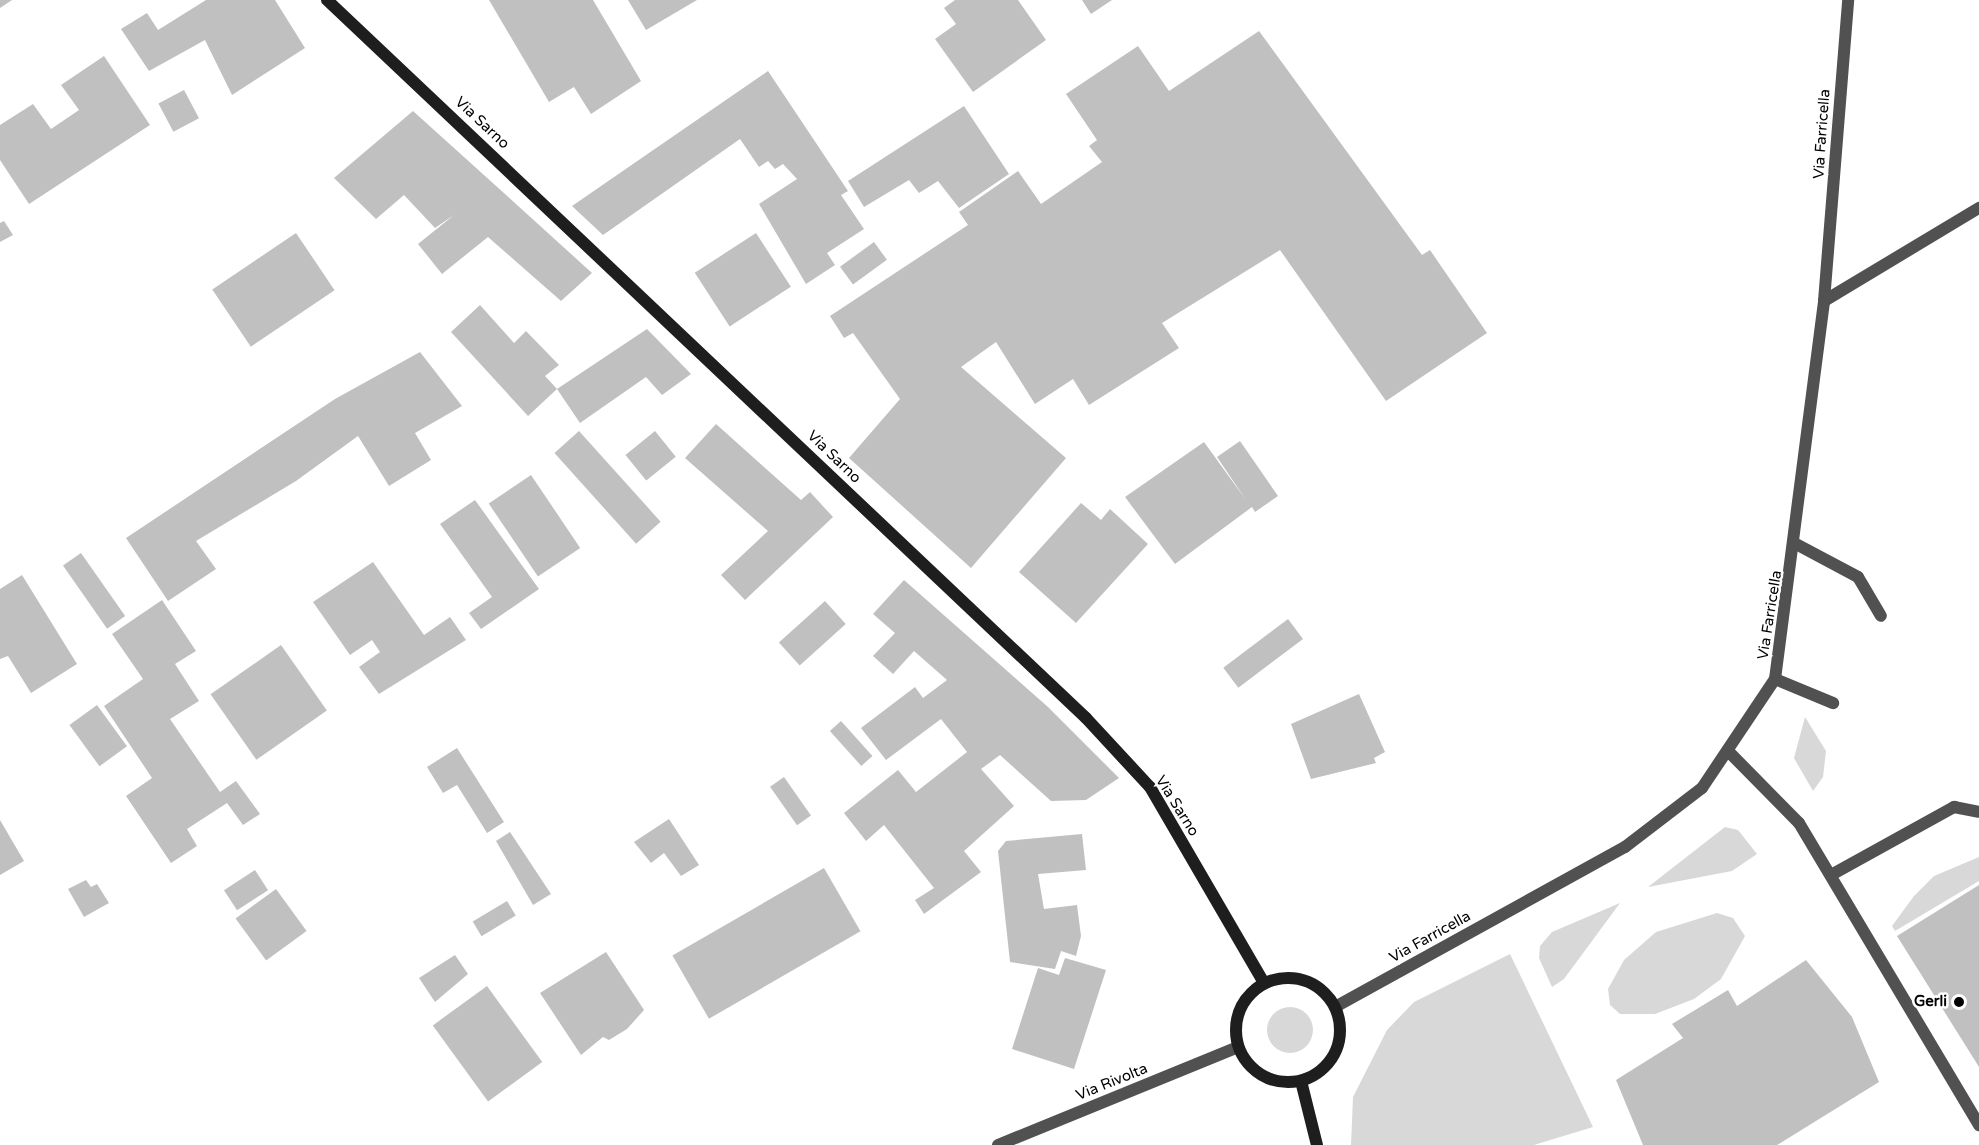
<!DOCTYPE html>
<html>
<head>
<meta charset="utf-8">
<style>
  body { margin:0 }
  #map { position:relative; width:1979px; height:1145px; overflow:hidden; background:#fff; font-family:"Varela Round",sans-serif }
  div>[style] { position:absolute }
  .green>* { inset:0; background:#d8d8d8 }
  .round { border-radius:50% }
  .building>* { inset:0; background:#c0c0c0; transform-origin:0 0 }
  .service>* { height:12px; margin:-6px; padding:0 6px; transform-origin:6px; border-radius:6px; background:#515151 }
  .minor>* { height:12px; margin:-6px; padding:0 6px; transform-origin:6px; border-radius:6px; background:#515151 }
  .secondary>* { height:12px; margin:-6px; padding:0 6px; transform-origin:6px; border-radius:6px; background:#1e1e1e }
  .secondary>.ring { margin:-6px; padding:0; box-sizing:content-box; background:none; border:12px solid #1e1e1e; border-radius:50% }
  .dots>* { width:16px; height:16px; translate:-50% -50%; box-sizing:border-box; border:3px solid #fff; border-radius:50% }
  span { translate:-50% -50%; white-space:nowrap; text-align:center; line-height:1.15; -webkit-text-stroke:5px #fff; paint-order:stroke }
  .street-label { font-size:15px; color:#000 }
  .poi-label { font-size:15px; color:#000; font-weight:700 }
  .right { translate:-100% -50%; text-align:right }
</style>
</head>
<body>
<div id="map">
  <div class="green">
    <div style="clip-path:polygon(1805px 717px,1826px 751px,1823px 777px,1813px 791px,1794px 758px)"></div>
    <div style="clip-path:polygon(1725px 827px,1738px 830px,1757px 854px,1732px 871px,1648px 887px)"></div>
    <div style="clip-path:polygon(1979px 857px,1979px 881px,1895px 931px,1892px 926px,1914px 896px,1934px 876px)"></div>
    <div style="clip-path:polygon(1620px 903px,1564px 979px,1552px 987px,1539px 958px,1540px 946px,1552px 932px)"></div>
    <div style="clip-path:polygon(1717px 913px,1733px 918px,1745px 936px,1721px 979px,1694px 999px,1655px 1014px,1620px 1014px,1610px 1005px,1608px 989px,1624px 960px,1656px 932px)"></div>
    <div style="clip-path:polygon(1510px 954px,1593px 1127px,1534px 1145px,1351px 1145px,1353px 1097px,1387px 1030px,1414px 1002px)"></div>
    <div class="round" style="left:1267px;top:1007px;width:46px;height:46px"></div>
  </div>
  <div class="building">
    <div style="clip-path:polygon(0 0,12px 0,0 8px)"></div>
    <div style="clip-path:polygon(206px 0,275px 0,305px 48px,232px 95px,205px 40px,149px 71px,121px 29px,147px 13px,158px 30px)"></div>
    <div style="clip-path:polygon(489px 0,593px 0,641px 81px,591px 114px,574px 87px,549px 102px)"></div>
    <div style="clip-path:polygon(628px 0,697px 0,646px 30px)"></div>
    <div style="clip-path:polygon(955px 0,1018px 0,1046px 40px,973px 92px,935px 39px,956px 24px,944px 8px)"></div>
    <div style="clip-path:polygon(1082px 0,1112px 0,1091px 14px)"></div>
    <div style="clip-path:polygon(1259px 31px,1422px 255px,1430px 250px,1487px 333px,1386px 401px,1280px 250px,1162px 323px,1179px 348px,1089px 405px,1073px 379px,1035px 404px,996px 342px,961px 367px,1066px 458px,971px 568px,849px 458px,900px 399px,853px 333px,844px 338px,830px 316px,968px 225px,959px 212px,1018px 171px,1041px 204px,1102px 162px,1089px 146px,1097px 140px,1066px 94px,1138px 46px,1169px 91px)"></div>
    <div style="clip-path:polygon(104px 56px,150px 125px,29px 204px,0 160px,0 125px,33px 104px,51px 129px,79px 110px,61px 85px)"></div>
    <div style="clip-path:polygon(768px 71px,848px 191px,841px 195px,864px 229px,827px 253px,835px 265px,806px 284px,759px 204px,797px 179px,783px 164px,775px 169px,768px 161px,759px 167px,740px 139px,603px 235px,572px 206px)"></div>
    <div style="left:184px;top:90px;width:32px;height:29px;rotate:62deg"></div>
    <div style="clip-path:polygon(964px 106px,1009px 174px,959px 208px,938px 181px,919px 193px,909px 180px,864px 207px,848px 181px)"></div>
    <div style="clip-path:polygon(413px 111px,495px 185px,592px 273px,561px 301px,488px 237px,442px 274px,418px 244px,454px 215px,435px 228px,404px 195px,376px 219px,334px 178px)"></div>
    <div style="clip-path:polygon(4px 221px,13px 235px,0 242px,0 223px)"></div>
    <div style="left:296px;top:233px;width:69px;height:101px;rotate:56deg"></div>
    <div style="left:756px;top:233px;width:64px;height:73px;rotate:57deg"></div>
    <div style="left:874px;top:242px;width:22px;height:42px;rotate:54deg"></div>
    <div style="clip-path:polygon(480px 305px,514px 343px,526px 331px,559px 365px,545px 376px,557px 389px,528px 416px,451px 332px)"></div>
    <div style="clip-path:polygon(647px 329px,691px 374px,662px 395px,646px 377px,580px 423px,557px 389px)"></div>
    <div style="clip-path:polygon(420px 352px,462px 406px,415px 433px,431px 460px,389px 486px,358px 436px,296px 481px,196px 541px,216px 569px,168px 601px,126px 538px,335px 399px)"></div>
    <div style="clip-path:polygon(716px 424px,801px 500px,810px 492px,833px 517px,745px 600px,721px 575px,768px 531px,685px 458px)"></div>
    <div style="left:579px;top:431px;width:122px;height:33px;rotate:48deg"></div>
    <div style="left:655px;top:431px;width:33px;height:38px;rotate:51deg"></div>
    <div style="clip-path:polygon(1240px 441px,1278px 496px,1255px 512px,1252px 507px,1175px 564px,1125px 497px,1204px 442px,1246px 500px,1217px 457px)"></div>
    <div style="left:531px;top:475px;width:88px;height:51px;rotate:56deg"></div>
    <div style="clip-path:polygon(475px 500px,539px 589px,481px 629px,469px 613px,492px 597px,440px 524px)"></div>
    <div style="clip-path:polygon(1081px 503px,1101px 520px,1110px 509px,1148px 544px,1076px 623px,1019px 572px)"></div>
    <div style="left:81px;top:553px;width:77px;height:22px;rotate:55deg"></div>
    <div style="clip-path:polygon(373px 562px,424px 635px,450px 617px,466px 640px,379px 694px,359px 667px,380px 652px,372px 640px,350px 655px,313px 602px)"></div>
    <div style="clip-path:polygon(22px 575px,77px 664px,31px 693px,8px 656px,0 659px,0 589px)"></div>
    <div style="clip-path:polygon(904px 580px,1048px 707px,1119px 778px,1086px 800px,1051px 801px,1000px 755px,981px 769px,1014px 806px,964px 851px,981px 872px,924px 914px,915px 900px,934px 888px,884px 825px,866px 841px,844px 813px,898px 770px,916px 792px,967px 752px,941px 719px,886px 760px,861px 728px,915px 687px,923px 698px,947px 680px,914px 651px,893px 674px,873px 656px,895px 633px,873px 614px)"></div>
    <div style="clip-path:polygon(162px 600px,196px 651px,175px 664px,199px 701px,170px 719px,220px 792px,236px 781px,260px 814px,243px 825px,227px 803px,187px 829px,197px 846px,171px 863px,126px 796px,152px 778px,104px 706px,143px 679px,112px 634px)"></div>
    <div style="left:825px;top:601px;width:31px;height:62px;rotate:48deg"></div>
    <div style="left:1288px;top:619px;width:25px;height:81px;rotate:53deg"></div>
    <div style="left:281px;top:645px;width:80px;height:86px;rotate:55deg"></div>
    <div style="clip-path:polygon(1359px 694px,1385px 752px,1374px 758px,1376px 763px,1311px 779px,1291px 724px)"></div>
    <div style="left:97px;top:705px;width:51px;height:34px;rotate:54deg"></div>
    <div style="left:841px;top:721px;width:47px;height:15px;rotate:48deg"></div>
    <div style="clip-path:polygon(457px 748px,504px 822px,487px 833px,457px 785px,443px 793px,427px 767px)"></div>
    <div style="left:784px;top:777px;width:47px;height:17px;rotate:55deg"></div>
    <div style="clip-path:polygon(669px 819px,699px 865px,681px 876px,664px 853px,651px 863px,634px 842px)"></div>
    <div style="clip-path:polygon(0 820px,24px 861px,0 875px)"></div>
    <div style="clip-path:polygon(510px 832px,551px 894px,533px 905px,496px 841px)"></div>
    <div style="clip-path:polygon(1082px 834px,1086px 870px,1038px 874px,1044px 909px,1077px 905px,1081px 936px,1076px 956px,1061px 951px,1055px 969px,1010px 962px,998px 851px,1006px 841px)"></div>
    <div style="left:824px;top:868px;width:73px;height:175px;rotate:60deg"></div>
    <div style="left:255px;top:870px;width:24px;height:37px;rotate:57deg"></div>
    <div style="clip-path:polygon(86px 880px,91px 887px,97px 884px,109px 903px,84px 917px,68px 889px)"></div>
    <div style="clip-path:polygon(1979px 885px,1979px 1067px,1897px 936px)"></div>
    <div style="left:276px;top:889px;width:52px;height:50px;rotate:54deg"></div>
    <div style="left:507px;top:901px;width:17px;height:40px;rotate:59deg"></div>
    <div style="clip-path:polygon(606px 952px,644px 1010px,627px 1029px,609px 1040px,603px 1037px,581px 1055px,540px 993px)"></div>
    <div style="clip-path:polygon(455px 955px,468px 974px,435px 1002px,419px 978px)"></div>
    <div style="clip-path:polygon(1065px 958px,1106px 970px,1074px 1069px,1012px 1049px,1038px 968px,1059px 975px)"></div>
    <div style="clip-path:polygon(1806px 960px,1852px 1017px,1879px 1082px,1777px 1145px,1643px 1145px,1616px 1080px,1683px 1038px,1672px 1024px,1728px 990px,1737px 1006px)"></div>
    <div style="left:487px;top:986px;width:94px;height:67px;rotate:54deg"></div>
  </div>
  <div class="service">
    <div style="left:1796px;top:544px;width:70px;rotate:28deg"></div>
    <div style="left:1858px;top:577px;width:45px;rotate:59.5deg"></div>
    <div style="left:1775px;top:679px;width:63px;rotate:22.5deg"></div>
    <div style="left:1728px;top:751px;width:101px;rotate:45.4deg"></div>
    <div style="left:1799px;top:823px;width:352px;rotate:59.2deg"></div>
    <div style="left:1831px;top:875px;width:141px;rotate:-28.9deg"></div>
    <div style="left:1954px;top:807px;width:25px;rotate:11deg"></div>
  </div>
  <div class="minor">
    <div style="left:1824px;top:301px;width:181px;rotate:-31deg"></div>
    <div style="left:1335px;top:1007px;width:331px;rotate:-28.9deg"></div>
    <div style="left:1625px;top:847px;width:97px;rotate:-37.5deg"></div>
    <div style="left:1702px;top:788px;width:131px;rotate:-56.2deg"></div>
    <div style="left:1775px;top:679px;width:381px;rotate:-82.6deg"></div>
    <div style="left:1824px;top:301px;width:302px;rotate:-85.4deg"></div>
    <div style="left:998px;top:1145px;width:259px;rotate:-22.2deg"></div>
  </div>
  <div class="secondary">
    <div style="left:327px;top:0;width:1045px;rotate:43.41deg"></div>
    <div style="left:1086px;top:718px;width:94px;rotate:47.2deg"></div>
    <div style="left:1150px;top:787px;width:227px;rotate:59.8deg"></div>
    <div class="ring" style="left:1236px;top:978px;width:92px;height:92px"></div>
    <div style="left:1301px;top:1081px;width:66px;rotate:76deg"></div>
  </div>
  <div class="dots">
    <div style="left:1959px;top:1002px;background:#000"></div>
  </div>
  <div class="street-label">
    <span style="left:482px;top:123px;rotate:43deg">Via Sarno</span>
    <span style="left:1822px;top:134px;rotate:-86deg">Via Farricella</span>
    <span style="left:834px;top:457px;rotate:44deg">Via Sarno</span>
    <span style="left:1770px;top:615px;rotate:-81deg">Via Farricella</span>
    <span style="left:1177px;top:806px;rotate:58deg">Via Sarno</span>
    <span style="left:1430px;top:937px;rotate:-29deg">Via Farricella</span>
    <span style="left:1112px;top:1082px;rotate:-22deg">Via Rivolta</span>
  </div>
  <div class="poi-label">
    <span class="right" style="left:1947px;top:1002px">Gerli</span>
  </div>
</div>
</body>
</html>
